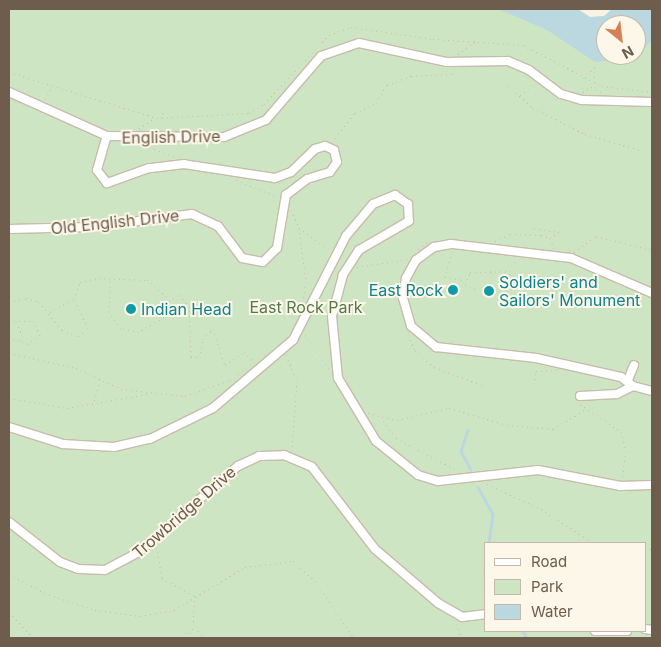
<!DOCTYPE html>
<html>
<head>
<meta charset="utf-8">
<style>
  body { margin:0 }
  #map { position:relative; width:661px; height:647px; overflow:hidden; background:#f9f3e4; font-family:Inter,sans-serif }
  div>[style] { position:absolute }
  .green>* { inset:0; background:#cee5c4 }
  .water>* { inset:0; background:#bbd7e0 }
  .stream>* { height:2.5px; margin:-1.25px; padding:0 1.25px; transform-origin:1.25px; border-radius:1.25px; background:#bbd7e0 }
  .path>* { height:1px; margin-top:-0.5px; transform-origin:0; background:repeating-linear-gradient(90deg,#d0b9a2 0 1px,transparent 0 5px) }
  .roads { filter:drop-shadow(1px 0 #c8bbab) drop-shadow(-1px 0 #c8bbab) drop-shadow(0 1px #c8bbab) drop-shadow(0 -1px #c8bbab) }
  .minor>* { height:8px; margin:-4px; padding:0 4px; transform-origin:4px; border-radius:4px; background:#fff }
  .dots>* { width:14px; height:14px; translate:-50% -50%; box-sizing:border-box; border:2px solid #fdf7e9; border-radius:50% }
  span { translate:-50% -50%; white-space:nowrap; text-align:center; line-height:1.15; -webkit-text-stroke:4px #fdf7e9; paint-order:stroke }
  .street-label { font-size:16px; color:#6e5c4c }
  .culture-label { font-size:16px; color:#0d838f }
  .left { translate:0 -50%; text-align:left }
  .right { translate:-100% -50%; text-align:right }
  .park-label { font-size:16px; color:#527949 }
  .frame { position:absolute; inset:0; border:10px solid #6e5c4c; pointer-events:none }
  .legend { position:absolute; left:484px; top:542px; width:162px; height:90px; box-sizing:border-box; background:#fdf7e9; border:1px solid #c4b9aa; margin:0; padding:6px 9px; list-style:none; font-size:15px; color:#6e5c4c }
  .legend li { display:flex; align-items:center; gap:10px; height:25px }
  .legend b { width:25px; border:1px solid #c4b9aa }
  .north { position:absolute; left:596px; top:15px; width:50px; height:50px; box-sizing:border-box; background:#fdf7e9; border:1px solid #c4b9aa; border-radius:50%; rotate:151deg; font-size:14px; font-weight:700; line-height:20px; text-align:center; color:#6e5c4c }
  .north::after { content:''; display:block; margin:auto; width:18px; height:22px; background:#d68056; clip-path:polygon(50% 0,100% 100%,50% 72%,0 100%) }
</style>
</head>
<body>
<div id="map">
  <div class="green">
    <div style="clip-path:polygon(evenodd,9px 9px,536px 9px,606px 55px,636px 55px,652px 41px,652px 638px,9px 638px,9px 9px,485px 543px,645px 543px,645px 631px,485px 631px,485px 543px)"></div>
  </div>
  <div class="water">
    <div style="clip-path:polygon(evenodd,498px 9px,578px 9px,590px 17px,604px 16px,612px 9px,652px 9px,652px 41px,634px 58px,595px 62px,547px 30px,498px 9px,606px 25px,636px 25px,636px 55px,606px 55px,606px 25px)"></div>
  </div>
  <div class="stream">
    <div style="left:468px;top:430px;width:22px;rotate:108deg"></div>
    <div style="left:461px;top:451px;width:21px;rotate:62deg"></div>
    <div style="left:478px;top:487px;width:31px;rotate:61deg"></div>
    <div style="left:493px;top:514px;width:29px;rotate:98deg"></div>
    <div style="left:485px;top:570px;width:4px;rotate:90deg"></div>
    <div style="left:523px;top:631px;width:8px;rotate:60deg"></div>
  </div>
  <div class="path">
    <div style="left:458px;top:54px;width:22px;rotate:-36deg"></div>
    <div style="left:9px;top:72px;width:155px;rotate:17.3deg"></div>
    <div style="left:157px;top:118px;width:92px;rotate:-3.1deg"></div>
    <div style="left:249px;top:113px;width:17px;rotate:-31deg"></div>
    <div style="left:264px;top:104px;width:95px;rotate:-46.7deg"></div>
    <div style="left:329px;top:35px;width:23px;rotate:-20deg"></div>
    <div style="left:351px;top:27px;width:83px;rotate:8.3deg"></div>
    <div style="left:433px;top:39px;width:90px;rotate:3.8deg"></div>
    <div style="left:523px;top:45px;width:89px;rotate:27.4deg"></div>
    <div style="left:602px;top:86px;width:50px;rotate:6.8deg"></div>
    <div style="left:594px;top:72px;width:15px;rotate:86deg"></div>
    <div style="left:583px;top:78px;width:19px;rotate:-43deg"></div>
    <div style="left:508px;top:86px;width:33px;rotate:41deg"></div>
    <div style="left:533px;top:108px;width:58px;rotate:26.6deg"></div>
    <div style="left:585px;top:134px;width:60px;rotate:16.3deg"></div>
    <div style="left:583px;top:92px;width:9px;rotate:-32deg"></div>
    <div style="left:591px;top:87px;width:11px;rotate:27deg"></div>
    <div style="left:520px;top:95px;width:18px;rotate:-38deg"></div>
    <div style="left:45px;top:99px;width:12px;rotate:-59deg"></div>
    <div style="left:161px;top:118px;width:9px;rotate:-69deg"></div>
    <div style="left:139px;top:129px;width:19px;rotate:-36deg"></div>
    <div style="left:332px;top:142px;width:37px;rotate:-52deg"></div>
    <div style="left:355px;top:113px;width:23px;rotate:-25deg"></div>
    <div style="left:376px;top:103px;width:21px;rotate:-59deg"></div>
    <div style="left:387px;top:85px;width:26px;rotate:-21deg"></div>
    <div style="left:411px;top:76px;width:43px;rotate:-2.7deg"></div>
    <div style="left:454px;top:74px;width:5px;rotate:-68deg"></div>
    <div style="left:140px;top:144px;width:37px;rotate:20deg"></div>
    <div style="left:236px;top:180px;width:45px;rotate:22deg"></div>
    <div style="left:291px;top:210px;width:20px;rotate:66deg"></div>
    <div style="left:299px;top:228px;width:37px;rotate:35deg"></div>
    <div style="left:299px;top:228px;width:54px;rotate:82.6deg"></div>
    <div style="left:306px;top:282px;width:24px;rotate:99deg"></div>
    <div style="left:534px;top:228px;width:25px;rotate:9deg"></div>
    <div style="left:559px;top:232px;width:11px;rotate:146deg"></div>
    <div style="left:495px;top:241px;width:17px;rotate:-25deg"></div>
    <div style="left:510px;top:234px;width:31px;rotate:2deg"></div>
    <div style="left:541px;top:235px;width:9px;rotate:18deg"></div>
    <div style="left:550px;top:238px;width:11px;rotate:68deg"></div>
    <div style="left:418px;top:249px;width:14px;rotate:-36deg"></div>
    <div style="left:452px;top:252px;width:26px;rotate:106deg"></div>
    <div style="left:445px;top:277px;width:19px;rotate:9deg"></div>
    <div style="left:574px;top:252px;width:27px;rotate:-36deg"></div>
    <div style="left:596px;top:236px;width:58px;rotate:14deg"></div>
    <div style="left:357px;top:267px;width:52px;rotate:-8.9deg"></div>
    <div style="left:491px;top:278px;width:6px;rotate:-81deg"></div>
    <div style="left:475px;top:289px;width:11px;rotate:-153deg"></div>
    <div style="left:465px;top:284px;width:13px;rotate:-67deg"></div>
    <div style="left:470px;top:272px;width:39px;rotate:-1deg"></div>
    <div style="left:509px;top:271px;width:14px;rotate:-56deg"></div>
    <div style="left:502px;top:294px;width:11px;rotate:-27deg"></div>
    <div style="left:512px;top:289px;width:17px;rotate:-100deg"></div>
    <div style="left:169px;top:301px;width:12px;rotate:-31deg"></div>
    <div style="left:179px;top:295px;width:15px;rotate:48deg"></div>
    <div style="left:189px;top:306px;width:51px;rotate:87.8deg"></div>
    <div style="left:191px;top:357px;width:9px"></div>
    <div style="left:200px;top:357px;width:18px;rotate:-81deg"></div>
    <div style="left:203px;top:339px;width:14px;rotate:-45deg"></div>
    <div style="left:213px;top:329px;width:38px;rotate:72deg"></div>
    <div style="left:225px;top:365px;width:23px;rotate:-34deg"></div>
    <div style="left:244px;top:352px;width:13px;rotate:45deg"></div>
    <div style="left:9px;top:302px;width:17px;rotate:-13deg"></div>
    <div style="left:26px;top:298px;width:14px;rotate:17deg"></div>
    <div style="left:39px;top:302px;width:36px;rotate:51deg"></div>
    <div style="left:62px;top:330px;width:17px;rotate:21deg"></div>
    <div style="left:78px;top:336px;width:13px;rotate:-39deg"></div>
    <div style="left:88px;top:328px;width:32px;rotate:-116deg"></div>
    <div style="left:74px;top:299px;width:18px;rotate:-71deg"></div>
    <div style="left:80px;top:282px;width:19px;rotate:-12deg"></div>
    <div style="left:99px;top:278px;width:48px;rotate:2.4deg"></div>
    <div style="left:147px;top:280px;width:25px;rotate:40deg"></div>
    <div style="left:166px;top:296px;width:21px;rotate:95deg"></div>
    <div style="left:164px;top:317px;width:29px;rotate:149deg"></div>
    <div style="left:139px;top:332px;width:18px;rotate:-167deg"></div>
    <div style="left:121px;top:328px;width:20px;rotate:-127deg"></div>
    <div style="left:109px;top:312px;width:32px;rotate:-88deg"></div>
    <div style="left:50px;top:312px;width:26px;rotate:-29deg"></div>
    <div style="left:9px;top:321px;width:24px"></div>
    <div style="left:33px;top:321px;width:16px;rotate:63deg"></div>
    <div style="left:40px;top:335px;width:15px;rotate:143deg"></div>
    <div style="left:28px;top:344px;width:20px;rotate:-162deg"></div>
    <div style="left:16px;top:322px;width:14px;rotate:65deg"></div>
    <div style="left:22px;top:335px;width:9px;rotate:111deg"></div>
    <div style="left:305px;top:335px;width:41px;rotate:54deg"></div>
    <div style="left:408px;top:335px;width:17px;rotate:66deg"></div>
    <div style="left:415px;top:351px;width:25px;rotate:40deg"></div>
    <div style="left:434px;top:367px;width:51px;rotate:20.6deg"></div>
    <div style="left:9px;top:353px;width:69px;rotate:12.6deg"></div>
    <div style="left:76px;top:368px;width:50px;rotate:25deg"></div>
    <div style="left:121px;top:389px;width:64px;rotate:6.2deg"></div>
    <div style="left:185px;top:396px;width:48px;rotate:-19.6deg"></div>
    <div style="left:230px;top:380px;width:43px;rotate:-37.4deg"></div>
    <div style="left:286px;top:355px;width:28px;rotate:67deg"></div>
    <div style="left:297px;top:381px;width:69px;rotate:94.1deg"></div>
    <div style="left:534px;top:384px;width:13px;rotate:-81deg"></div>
    <div style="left:536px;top:371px;width:22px;rotate:-3deg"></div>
    <div style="left:9px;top:398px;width:59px;rotate:9.8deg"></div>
    <div style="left:67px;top:408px;width:82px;rotate:-9.8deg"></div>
    <div style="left:580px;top:404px;width:50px;rotate:34.3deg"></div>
    <div style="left:621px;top:432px;width:20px;rotate:75deg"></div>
    <div style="left:626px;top:451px;width:27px;rotate:98deg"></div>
    <div style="left:93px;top:405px;width:25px;rotate:-74deg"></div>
    <div style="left:368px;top:413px;width:30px;rotate:14deg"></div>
    <div style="left:397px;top:420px;width:53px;rotate:-13deg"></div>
    <div style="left:449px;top:408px;width:60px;rotate:16.3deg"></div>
    <div style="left:507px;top:425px;width:46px;rotate:5deg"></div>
    <div style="left:553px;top:429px;width:37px;rotate:-31deg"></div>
    <div style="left:383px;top:421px;width:21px;rotate:53deg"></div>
    <div style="left:396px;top:438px;width:70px;rotate:28deg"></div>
    <div style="left:487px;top:484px;width:60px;rotate:24.8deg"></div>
    <div style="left:541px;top:509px;width:62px;rotate:33.2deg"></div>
    <div style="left:157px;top:547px;width:31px;rotate:81deg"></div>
    <div style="left:162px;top:578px;width:38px;rotate:29deg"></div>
    <div style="left:195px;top:596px;width:26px;rotate:94deg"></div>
    <div style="left:193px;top:622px;width:19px;rotate:58deg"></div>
    <div style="left:645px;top:549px;width:7px"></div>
    <div style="left:9px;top:574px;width:40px;rotate:28deg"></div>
    <div style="left:44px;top:593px;width:54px;rotate:18.4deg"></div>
    <div style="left:95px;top:610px;width:45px;rotate:7.6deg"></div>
    <div style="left:140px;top:616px;width:35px;rotate:-10deg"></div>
    <div style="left:174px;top:610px;width:83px;rotate:-31.2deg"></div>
    <div style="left:245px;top:567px;width:48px;rotate:-7.1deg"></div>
    <div style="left:293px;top:561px;width:30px;rotate:42deg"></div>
    <div style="left:315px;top:581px;width:69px;rotate:55.6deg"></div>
    <div style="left:9px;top:612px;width:35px;rotate:47deg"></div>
    <div style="left:456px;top:624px;width:15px;rotate:67deg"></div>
    <div style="left:187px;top:638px;width:14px;rotate:-60deg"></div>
  </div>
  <div class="roads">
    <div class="minor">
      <div style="left:9px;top:92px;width:107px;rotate:24.2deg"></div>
      <div style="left:107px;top:136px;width:117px;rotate:0.5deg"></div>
      <div style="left:224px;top:137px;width:45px;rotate:-22deg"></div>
      <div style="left:266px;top:120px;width:84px;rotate:-49.3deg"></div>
      <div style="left:321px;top:56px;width:40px;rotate:-18.9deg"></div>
      <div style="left:359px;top:43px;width:89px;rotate:12.3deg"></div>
      <div style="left:446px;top:62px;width:62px;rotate:-0.9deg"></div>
      <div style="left:508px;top:61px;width:23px;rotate:23deg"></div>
      <div style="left:529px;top:70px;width:40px;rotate:37deg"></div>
      <div style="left:561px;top:94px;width:22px;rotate:16deg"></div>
      <div style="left:582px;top:100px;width:70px;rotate:1.6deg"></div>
      <div style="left:9px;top:229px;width:83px;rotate:-1.4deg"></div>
      <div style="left:92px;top:227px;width:101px;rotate:-7.4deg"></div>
      <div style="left:192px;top:214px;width:29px;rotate:25deg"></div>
      <div style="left:218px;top:226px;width:40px;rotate:53deg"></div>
      <div style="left:242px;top:258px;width:21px;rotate:11deg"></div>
      <div style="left:263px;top:262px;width:20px;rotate:-45deg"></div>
      <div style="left:277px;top:248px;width:54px;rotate:-80.4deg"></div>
      <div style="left:286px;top:195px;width:26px;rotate:-37deg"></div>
      <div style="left:307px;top:179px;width:24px;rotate:-17deg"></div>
      <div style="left:330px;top:172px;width:12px;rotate:-55deg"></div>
      <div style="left:337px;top:162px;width:12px;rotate:-104deg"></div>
      <div style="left:334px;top:150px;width:10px;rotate:-156deg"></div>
      <div style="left:325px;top:146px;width:10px;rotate:163deg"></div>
      <div style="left:315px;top:149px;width:33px;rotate:136deg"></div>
      <div style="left:291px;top:172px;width:17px;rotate:159deg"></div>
      <div style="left:275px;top:178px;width:92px;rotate:-171.3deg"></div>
      <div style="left:184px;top:164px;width:35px;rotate:173deg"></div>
      <div style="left:149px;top:168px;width:45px;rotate:160.3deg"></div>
      <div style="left:107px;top:183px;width:16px;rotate:-128deg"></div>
      <div style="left:97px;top:170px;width:35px;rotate:-74deg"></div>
      <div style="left:652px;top:293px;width:88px;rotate:-156.6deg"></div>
      <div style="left:571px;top:258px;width:121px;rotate:-173.3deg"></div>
      <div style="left:451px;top:244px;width:17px;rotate:170deg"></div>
      <div style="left:434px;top:247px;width:22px;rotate:144deg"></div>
      <div style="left:416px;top:260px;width:21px;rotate:119deg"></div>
      <div style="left:406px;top:278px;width:20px;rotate:99deg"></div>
      <div style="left:403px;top:298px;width:29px;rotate:74deg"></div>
      <div style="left:411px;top:326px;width:33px;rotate:40deg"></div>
      <div style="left:436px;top:347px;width:101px;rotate:6.3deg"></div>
      <div style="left:536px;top:358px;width:87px;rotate:12.6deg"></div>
      <div style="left:621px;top:377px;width:15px;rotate:37deg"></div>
      <div style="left:633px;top:386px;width:20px;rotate:15deg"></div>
      <div style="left:628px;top:380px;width:16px;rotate:-68deg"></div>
      <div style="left:580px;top:396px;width:37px;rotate:-3deg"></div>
      <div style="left:617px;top:394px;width:18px;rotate:-27deg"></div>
      <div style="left:9px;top:427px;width:57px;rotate:17.5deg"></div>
      <div style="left:63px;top:444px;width:51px;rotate:3.4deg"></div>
      <div style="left:114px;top:447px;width:37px;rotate:-13deg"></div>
      <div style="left:150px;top:439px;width:70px;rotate:-26.2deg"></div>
      <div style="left:213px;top:408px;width:105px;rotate:-40.4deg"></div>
      <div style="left:293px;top:340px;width:117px;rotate:-63deg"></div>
      <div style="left:346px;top:236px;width:42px;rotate:-49.8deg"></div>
      <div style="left:373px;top:204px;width:24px;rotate:-22deg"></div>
      <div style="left:395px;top:195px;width:16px;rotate:35deg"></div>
      <div style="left:408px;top:204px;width:17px;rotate:87deg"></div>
      <div style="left:409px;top:221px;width:58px;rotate:149.9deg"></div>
      <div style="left:359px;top:250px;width:30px;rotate:123deg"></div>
      <div style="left:343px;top:275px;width:42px;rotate:105deg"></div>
      <div style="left:332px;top:316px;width:62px;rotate:84.5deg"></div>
      <div style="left:338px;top:378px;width:74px;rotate:58.9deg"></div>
      <div style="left:376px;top:441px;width:54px;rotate:39deg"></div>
      <div style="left:418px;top:475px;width:21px;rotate:17deg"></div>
      <div style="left:438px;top:481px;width:101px;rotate:-6.3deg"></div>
      <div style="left:538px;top:470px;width:84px;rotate:11deg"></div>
      <div style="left:620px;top:486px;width:32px;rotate:-2deg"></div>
      <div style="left:9px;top:522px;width:65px;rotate:38.1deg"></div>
      <div style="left:60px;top:562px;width:19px;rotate:21deg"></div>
      <div style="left:78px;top:569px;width:27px;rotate:2deg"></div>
      <div style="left:105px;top:570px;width:38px;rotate:-28deg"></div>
      <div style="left:139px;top:552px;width:131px;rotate:-41deg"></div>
      <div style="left:238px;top:466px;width:23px;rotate:-25deg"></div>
      <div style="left:259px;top:456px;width:25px;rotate:-2deg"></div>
      <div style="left:284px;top:455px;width:30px;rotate:23deg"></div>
      <div style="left:312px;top:467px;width:103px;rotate:52.5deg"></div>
      <div style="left:375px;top:549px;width:83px;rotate:40.6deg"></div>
      <div style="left:438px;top:603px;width:28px;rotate:30deg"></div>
      <div style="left:462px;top:617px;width:23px;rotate:-7deg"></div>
      <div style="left:645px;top:629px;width:7px;rotate:8deg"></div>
      <div style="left:595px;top:631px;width:32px"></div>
    </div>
  </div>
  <div class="dots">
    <div style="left:453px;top:290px;background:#0f9aa8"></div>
    <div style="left:489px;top:291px;background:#0f9aa8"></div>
    <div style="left:131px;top:309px;background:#0f9aa8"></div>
  </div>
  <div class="street-label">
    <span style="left:171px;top:137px;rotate:-1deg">English Drive</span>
    <span style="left:115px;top:222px;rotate:-6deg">Old English Drive</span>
    <span style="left:184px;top:512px;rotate:-41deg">Trowbridge Drive</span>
  </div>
  <div class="culture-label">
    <span class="left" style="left:499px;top:291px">Soldiers' and<br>Sailors' Monument</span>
    <span class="right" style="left:443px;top:290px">East Rock</span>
    <span class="left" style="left:141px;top:309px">Indian Head</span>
  </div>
  <div class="park-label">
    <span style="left:306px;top:307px">East Rock Park</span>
  </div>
  <div class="frame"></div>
  <ul class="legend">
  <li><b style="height:6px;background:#fff"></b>Road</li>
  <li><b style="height:14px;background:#cee5c4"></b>Park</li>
  <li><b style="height:14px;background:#bbd7e0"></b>Water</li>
  </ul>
  <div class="north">N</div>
</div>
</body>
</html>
